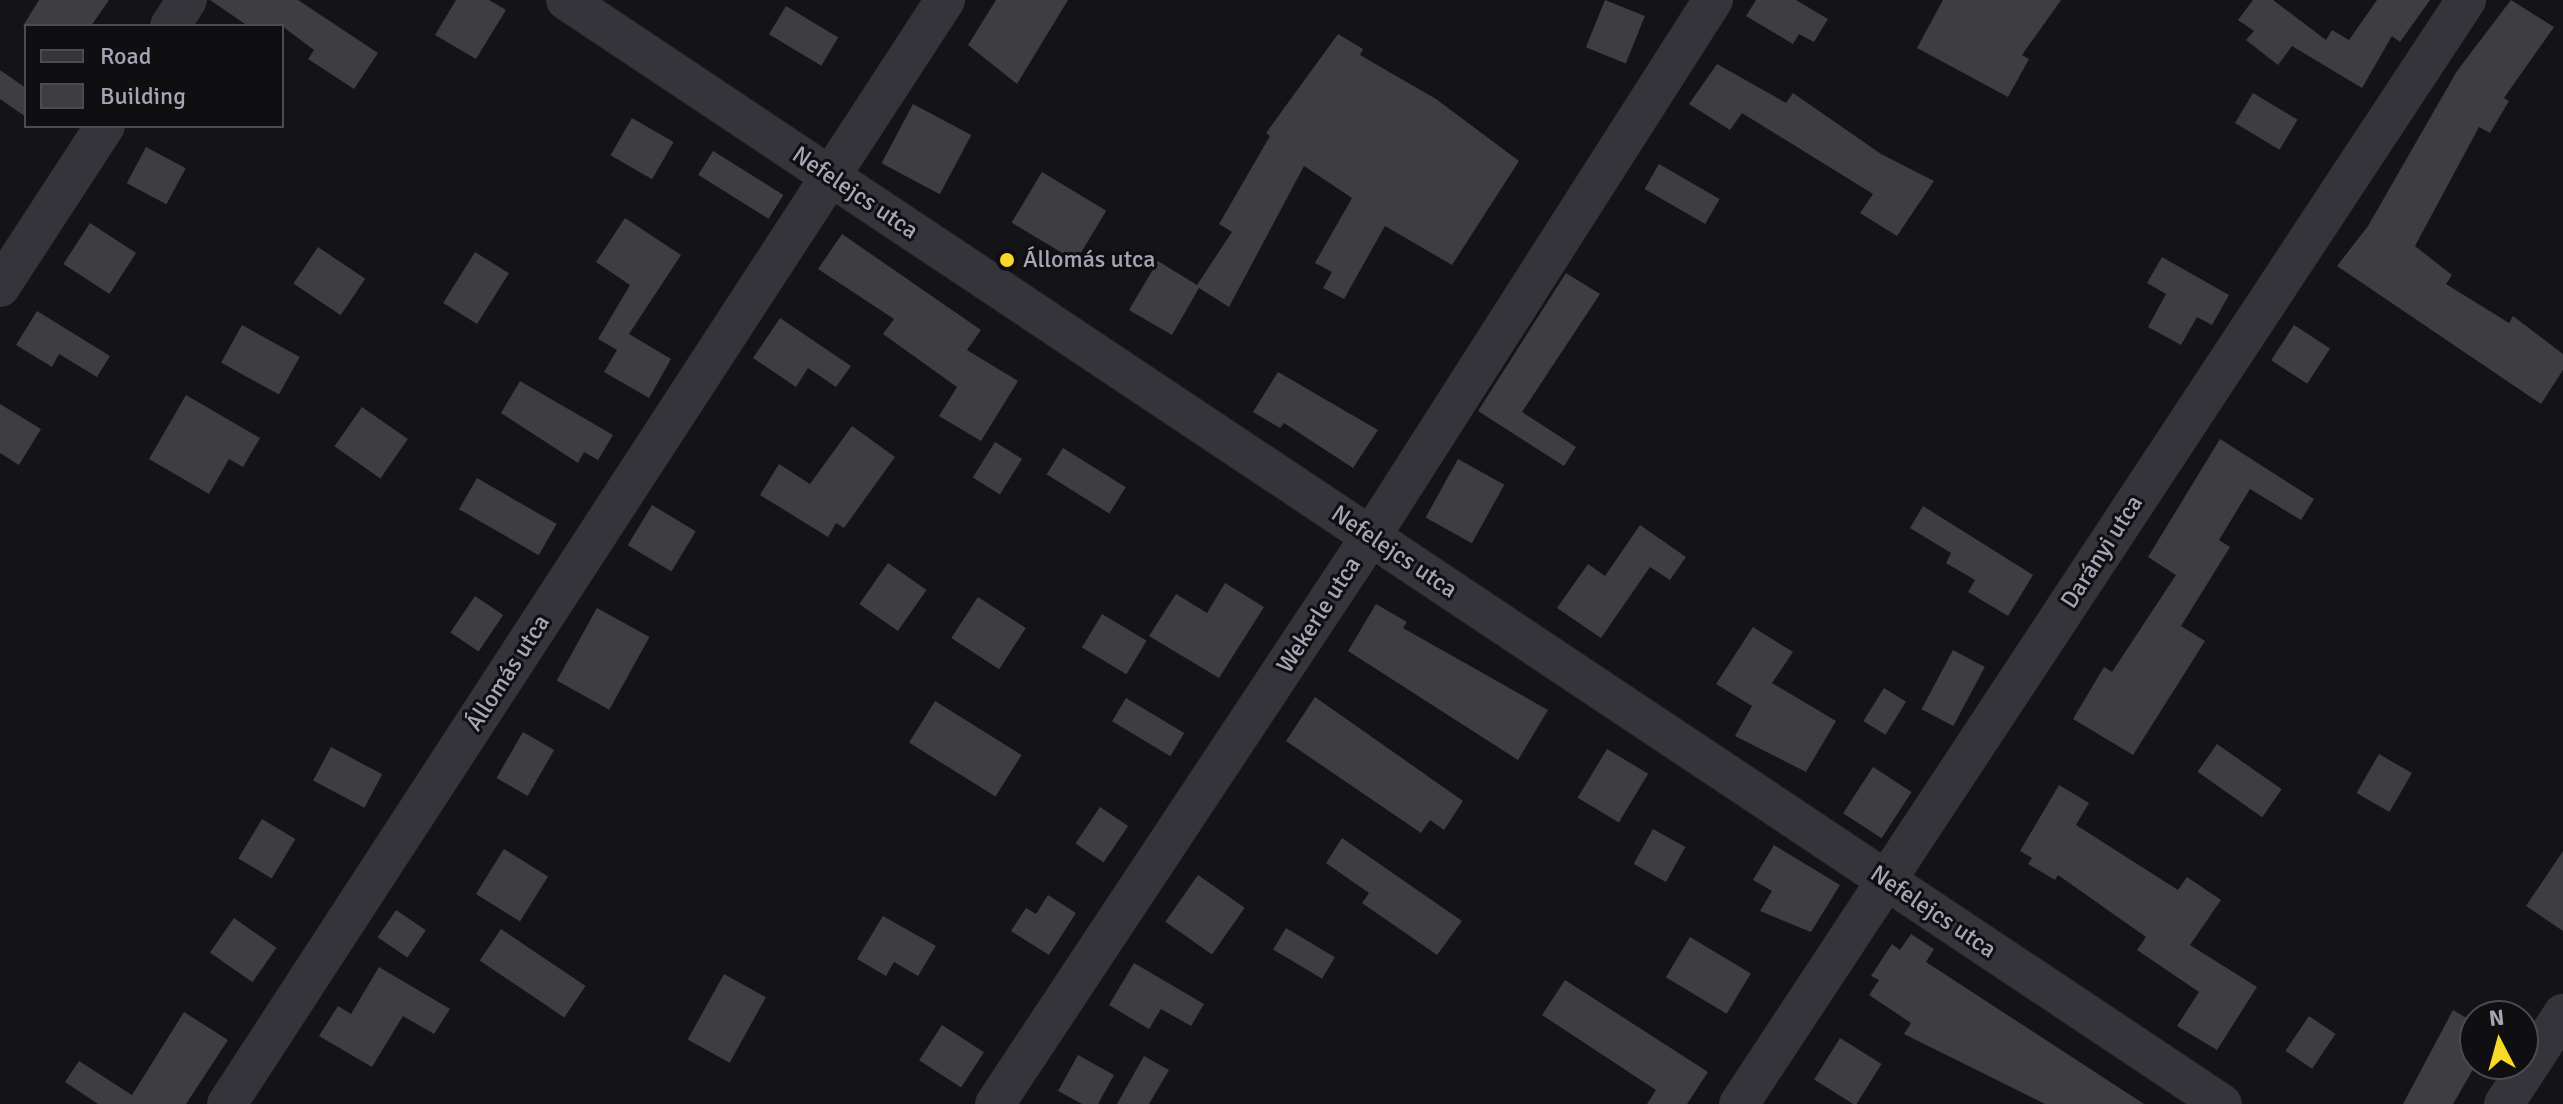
<!DOCTYPE html>
<html>
<head>
<meta charset="utf-8">
<style>
  body { margin:0 }
  #map { position:relative; width:2563px; height:1104px; overflow:hidden; background:#141315; font-family:Signika,sans-serif }
  div>[style] { position:absolute }
  .building>* { inset:0; background:#3e3d42; transform-origin:0 0 }
  .minor>* { height:40px; margin:-20px; padding:0 20px; transform-origin:20px; border-radius:20px; background:#34343a }
  .dots>* { width:22px; height:22px; translate:-50% -50%; box-sizing:border-box; border:4px solid #0f0e10; border-radius:50% }
  span { translate:-50% -50%; white-space:nowrap; text-align:center; line-height:1.15; -webkit-text-stroke:6px #0f0e10; paint-order:stroke }
  .street-label { font-size:24px; color:#a4a6b6 }
  .poi-label { font-size:24px; color:#a4a6b6 }
  .left { translate:0 -50%; text-align:left }
  .legend { position:absolute; left:24px; top:24px; width:260px; height:104px; box-sizing:border-box; background:#0f0e10; border:2px solid #4b4b52; margin:0; padding:10px 14px; list-style:none; font-size:24px; color:#a4a6b6 }
  .legend li { display:flex; align-items:center; gap:16px; height:40px }
  .legend b { width:40px; border:2px solid #4b4b52 }
  .north { position:absolute; left:2459px; top:1000px; width:80px; height:80px; box-sizing:border-box; background:#0f0e10; border:2px solid #4b4b52; border-radius:50%; rotate:354deg; font-size:22px; font-weight:700; line-height:32px; text-align:center; color:#a4a6b6 }
  .north::after { content:''; display:block; margin:auto; width:28px; height:36px; background:#f7da29; clip-path:polygon(50% 0,100% 100%,50% 72%,0 100%) }
</style>
</head>
<body>
<div id="map">
  <div class="building">
    <div style="clip-path:polygon(39px 0,109px 0,91px 26px,23px 26px)"></div>
    <div style="clip-path:polygon(210px 0,298px 0,378px 53px,354px 89px,308px 59px,314px 50px,282px 26px,248px 26px)"></div>
    <div style="clip-path:polygon(456px 0,489px 0,506px 10px,476px 59px,435px 35px)"></div>
    <div style="clip-path:polygon(996px 0,1068px 0,1017px 84px,968px 45px)"></div>
    <div style="left:1605px;top:0;width:43px;height:51px;rotate:22deg"></div>
    <div style="clip-path:polygon(1756px 0,1796px 0,1828px 19px,1814px 42px,1799px 34px,1793px 44px,1746px 16px)"></div>
    <div style="clip-path:polygon(1943px 0,2061px 0,2022px 55px,2029px 59px,2008px 97px,1917px 48px)"></div>
    <div style="clip-path:polygon(2253px 0,2273px 0,2326px 40px,2332px 30px,2349px 40px,2377px 0,2430px 0,2400px 42px,2392px 36px,2362px 88px,2292px 46px,2278px 65px,2246px 40px,2254px 31px,2238px 20px)"></div>
    <div style="clip-path:polygon(2511px 0,2554px 27px,2504px 98px,2509px 101px,2490px 133px,2479px 127px,2415px 246px,2452px 275px,2446px 284px,2509px 323px,2513px 316px,2563px 354px,2563px 370px,2541px 404px,2337px 266px,2368px 226px,2457px 71px)"></div>
    <div style="left:786px;top:6px;width:61px;height:33px;rotate:31deg"></div>
    <div style="clip-path:polygon(1338px 34px,1363px 49px,1360px 55px,1436px 99px,1519px 161px,1452px 265px,1385px 226px,1344px 299px,1323px 288px,1332px 272px,1315px 263px,1352px 198px,1304px 166px,1229px 307px,1199px 288px,1172px 335px,1129px 310px,1158px 261px,1197px 285px,1232px 232px,1219px 224px,1270px 136px,1266px 133px)"></div>
    <div style="clip-path:polygon(1717px 64px,1786px 103px,1793px 93px,1881px 154px,1934px 181px,1897px 236px,1860px 213px,1873px 194px,1742px 113px,1730px 130px,1689px 104px)"></div>
    <div style="clip-path:polygon(0 70px,26px 88px,26px 117px,0 99px)"></div>
    <div style="left:2253px;top:93px;width:52px;height:35px;rotate:31deg"></div>
    <div style="left:913px;top:104px;width:66px;height:67px;rotate:28deg"></div>
    <div style="left:632px;top:118px;width:48px;height:43px;rotate:30deg"></div>
    <div style="left:146px;top:147px;width:45px;height:41px;rotate:28deg"></div>
    <div style="left:713px;top:151px;width:83px;height:28px;rotate:32deg"></div>
    <div style="left:1659px;top:164px;width:70px;height:29px;rotate:30deg"></div>
    <div style="left:1042px;top:172px;width:75px;height:59px;rotate:31deg"></div>
    <div style="clip-path:polygon(625px 218px,681px 255px,629px 334px,671px 359px,649px 398px,604px 372px,617px 350px,598px 339px,630px 285px,596px 262px)"></div>
    <div style="left:90px;top:223px;width:55px;height:49px;rotate:33deg"></div>
    <div style="clip-path:polygon(842px 234px,981px 330px,967px 350px,1018px 381px,981px 441px,939px 416px,957px 387px,883px 334px,894px 319px,818px 269px)"></div>
    <div style="left:318px;top:247px;width:57px;height:44px;rotate:34deg"></div>
    <div style="left:475px;top:252px;width:40px;height:60px;rotate:32deg"></div>
    <div style="clip-path:polygon(2162px 257px,2229px 295px,2212px 325px,2197px 317px,2181px 345px,2148px 327px,2166px 294px,2147px 283px)"></div>
    <div style="clip-path:polygon(1566px 273px,1600px 294px,1522px 412px,1576px 447px,1564px 466px,1478px 411px)"></div>
    <div style="clip-path:polygon(37px 311px,110px 356px,97px 377px,59px 354px,52px 367px,16px 345px)"></div>
    <div style="clip-path:polygon(780px 318px,851px 366px,836px 387px,808px 368px,796px 387px,753px 358px)"></div>
    <div style="left:242px;top:325px;width:66px;height:43px;rotate:29deg"></div>
    <div style="left:2294px;top:325px;width:43px;height:42px;rotate:33deg"></div>
    <div style="clip-path:polygon(1278px 372px,1378px 430px,1353px 468px,1284px 423px,1280px 428px,1253px 412px)"></div>
    <div style="clip-path:polygon(520px 381px,613px 435px,598px 460px,584px 452px,578px 463px,501px 413px)"></div>
    <div style="clip-path:polygon(186px 395px,260px 438px,243px 467px,229px 459px,209px 494px,149px 459px)"></div>
    <div style="clip-path:polygon(0 404px,41px 429px,19px 465px,0 453px)"></div>
    <div style="left:362px;top:407px;width:56px;height:48px;rotate:35deg"></div>
    <div style="clip-path:polygon(852px 426px,895px 457px,844px 528px,836px 523px,828px 537px,760px 495px,779px 464px,810px 484px)"></div>
    <div style="clip-path:polygon(2220px 439px,2314px 499px,2301px 520px,2250px 489px,2219px 540px,2230px 547px,2181px 626px,2205px 641px,2133px 755px,2073px 719px,2104px 667px,2112px 672px,2176px 575px,2148px 557px)"></div>
    <div style="left:995px;top:442px;width:32px;height:42px;rotate:32deg"></div>
    <div style="left:1063px;top:448px;width:74px;height:31px;rotate:32deg"></div>
    <div style="left:1458px;top:459px;width:53px;height:67px;rotate:29deg"></div>
    <div style="left:477px;top:478px;width:92px;height:36px;rotate:30deg"></div>
    <div style="left:652px;top:505px;width:51px;height:47px;rotate:31deg"></div>
    <div style="clip-path:polygon(1923px 506px,2033px 575px,2008px 616px,1968px 592px,1975px 580px,1946px 563px,1951px 553px,1910px 528px)"></div>
    <div style="clip-path:polygon(1640px 525px,1686px 557px,1670px 580px,1650px 567px,1601px 638px,1557px 608px,1588px 564px,1605px 576px)"></div>
    <div style="left:888px;top:563px;width:47px;height:50px;rotate:35deg"></div>
    <div style="clip-path:polygon(1225px 583px,1264px 607px,1219px 678px,1149px 636px,1176px 594px,1207px 613px)"></div>
    <div style="left:475px;top:596px;width:34px;height:44px;rotate:34deg"></div>
    <div style="left:978px;top:597px;width:57px;height:49px;rotate:33deg"></div>
    <div style="clip-path:polygon(1376px 604px,1407px 622px,1403px 628px,1548px 710px,1518px 760px,1348px 651px)"></div>
    <div style="left:597px;top:608px;width:60px;height:83px;rotate:29deg"></div>
    <div style="left:1102px;top:614px;width:52px;height:39px;rotate:31deg"></div>
    <div style="clip-path:polygon(1753px 627px,1793px 652px,1772px 683px,1836px 721px,1806px 772px,1735px 736px,1752px 706px,1716px 684px)"></div>
    <div style="left:1953px;top:650px;width:36px;height:67px;rotate:28deg"></div>
    <div style="left:1884px;top:688px;width:26px;height:39px;rotate:32deg"></div>
    <div style="clip-path:polygon(1315px 697px,1463px 801px,1444px 830px,1430px 820px,1421px 833px,1286px 741px)"></div>
    <div style="left:1126px;top:698px;width:68px;height:27px;rotate:31deg"></div>
    <div style="left:935px;top:701px;width:102px;height:49px;rotate:32deg"></div>
    <div style="left:523px;top:732px;width:36px;height:53px;rotate:30deg"></div>
    <div style="left:2217px;top:744px;width:79px;height:34px;rotate:35deg"></div>
    <div style="left:331px;top:747px;width:58px;height:38px;rotate:28deg"></div>
    <div style="left:1607px;top:749px;width:48px;height:57px;rotate:31deg"></div>
    <div style="left:2379px;top:754px;width:38px;height:45px;rotate:30deg"></div>
    <div style="left:1873px;top:767px;width:46px;height:55px;rotate:33deg"></div>
    <div style="clip-path:polygon(2059px 785px,2089px 803px,2076px 825px,2178px 890px,2187px 877px,2221px 900px,2190px 945px,2257px 987px,2217px 1050px,2177px 1026px,2199px 992px,2137px 950px,2146px 937px,2058px 875px,2055px 880px,2028px 864px,2032px 858px,2020px 851px)"></div>
    <div style="left:1100px;top:807px;width:34px;height:44px;rotate:34deg"></div>
    <div style="left:262px;top:819px;width:39px;height:46px;rotate:31deg"></div>
    <div style="left:1653px;top:829px;width:37px;height:40px;rotate:29deg"></div>
    <div style="clip-path:polygon(1342px 838px,1462px 921px,1437px 955px,1362px 903px,1369px 893px,1326px 863px)"></div>
    <div style="clip-path:polygon(1774px 845px,1840px 885px,1811px 932px,1760px 911px,1772px 891px,1753px 880px)"></div>
    <div style="left:504px;top:849px;width:52px;height:53px;rotate:32deg"></div>
    <div style="clip-path:polygon(2563px 851px,2563px 931px,2526px 906px)"></div>
    <div style="left:1198px;top:875px;width:57px;height:57px;rotate:35deg"></div>
    <div style="clip-path:polygon(1048px 895px,1076px 913px,1049px 955px,1011px 931px,1026px 908px,1036px 914px)"></div>
    <div style="left:396px;top:910px;width:36px;height:33px;rotate:34deg"></div>
    <div style="clip-path:polygon(883px 916px,936px 946px,918px 976px,894px 962px,886px 976px,857px 959px)"></div>
    <div style="left:234px;top:918px;width:52px;height:42px;rotate:35deg"></div>
    <div style="left:1286px;top:928px;width:57px;height:25px;rotate:31deg"></div>
    <div style="left:501px;top:929px;width:102px;height:38px;rotate:34deg"></div>
    <div style="clip-path:polygon(1911px 934px,1934px 949px,1926px 962px,2144px 1104px,2045px 1104px,1904px 1034px,1911px 1023px,1869px 995px,1879px 980px,1871px 976px,1892px 944px,1900px 950px)"></div>
    <div style="left:1690px;top:937px;width:71px;height:47px;rotate:31deg"></div>
    <div style="clip-path:polygon(1134px 963px,1204px 1004px,1191px 1026px,1161px 1009px,1149px 1029px,1109px 1005px)"></div>
    <div style="clip-path:polygon(379px 967px,450px 1009px,434px 1034px,403px 1016px,372px 1067px,319px 1036px,338px 1006px,351px 1014px)"></div>
    <div style="left:724px;top:974px;width:48px;height:75px;rotate:29deg"></div>
    <div style="clip-path:polygon(1565px 980px,1708px 1072px,1687px 1104px,1647px 1104px,1656px 1090px,1542px 1015px)"></div>
    <div style="clip-path:polygon(2453px 1010px,2475px 1023px,2475px 1066px,2453px 1104px,2403px 1104px)"></div>
    <div style="clip-path:polygon(184px 1012px,228px 1040px,186px 1104px,98px 1104px,65px 1082px,79px 1061px,132px 1095px)"></div>
    <div style="left:2309px;top:1016px;width:32px;height:42px;rotate:34deg"></div>
    <div style="left:942px;top:1025px;width:50px;height:42px;rotate:33deg"></div>
    <div style="left:1840px;top:1038px;width:49px;height:49px;rotate:32deg"></div>
    <div style="clip-path:polygon(1078px 1055px,1114px 1075px,1098px 1104px,1082px 1104px,1058px 1091px)"></div>
    <div style="clip-path:polygon(1144px 1056px,1169px 1070px,1149px 1104px,1117px 1104px)"></div>
  </div>
  <div class="minor">
    <div style="left:566px;top:0;width:1990px;rotate:33.69deg"></div>
    <div style="left:170px;top:26px;width:31px;rotate:-57deg"></div>
    <div style="left:0;top:287px;width:192px;rotate:-56.9deg"></div>
    <div style="left:227px;top:1104px;width:1317px;rotate:-56.96deg"></div>
    <div style="left:995px;top:1104px;width:681px;rotate:-56.5deg"></div>
    <div style="left:1371px;top:536px;width:636px;rotate:-57.46deg"></div>
    <div style="left:1739px;top:1104px;width:1322px;rotate:-56.63deg"></div>
    <div style="left:2504px;top:1104px;width:108px;rotate:-56.8deg"></div>
  </div>
  <div class="dots">
    <div style="left:1007px;top:260px;background:#f7da29"></div>
  </div>
  <div class="street-label">
    <span style="left:855px;top:193px;rotate:34deg">Nefelejcs utca</span>
    <span style="left:1394px;top:552px;rotate:34deg">Nefelejcs utca</span>
    <span style="left:2102px;top:552px;rotate:-57deg">Darányi utca</span>
    <span style="left:1319px;top:615px;rotate:-57deg">Wekerle utca</span>
    <span style="left:508px;top:673px;rotate:-57deg">Állomás utca</span>
    <span style="left:1933px;top:912px;rotate:34deg">Nefelejcs utca</span>
  </div>
  <div class="poi-label">
    <span class="left" style="left:1023px;top:260px">Állomás utca</span>
  </div>
  <ul class="legend">
  <li><b style="height:10px;background:#34343a"></b>Road</li>
  <li><b style="height:22px;background:#3e3d42"></b>Building</li>
  </ul>
  <div class="north">N</div>
</div>
</body>
</html>
